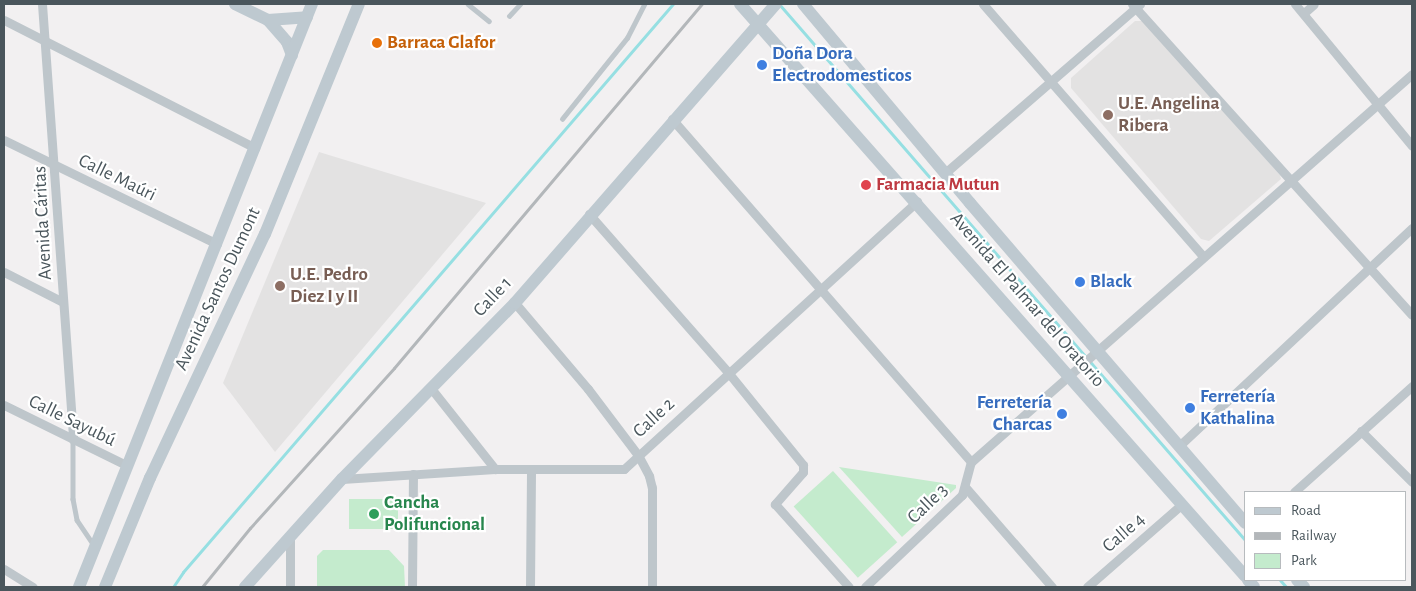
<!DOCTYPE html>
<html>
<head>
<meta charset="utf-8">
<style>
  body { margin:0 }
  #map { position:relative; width:1416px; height:591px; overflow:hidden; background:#f2f0f1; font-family:"Alegreya Sans",sans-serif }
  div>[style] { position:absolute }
  .education>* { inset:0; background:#e3e2e2 }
  .green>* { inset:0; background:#c4ebcd; transform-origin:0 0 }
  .stream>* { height:3px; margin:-1.5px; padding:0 1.5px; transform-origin:1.5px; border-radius:1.5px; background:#96dfe2 }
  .lane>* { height:4.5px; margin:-2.25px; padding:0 2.25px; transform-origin:2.25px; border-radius:2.25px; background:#bec6cb }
  .street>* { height:9px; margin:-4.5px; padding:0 4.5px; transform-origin:4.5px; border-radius:4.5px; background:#bec6cb }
  .secondary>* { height:12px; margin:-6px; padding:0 6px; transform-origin:6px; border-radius:6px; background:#bec9d0 }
  .rail>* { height:3px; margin:-1.5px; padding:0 1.5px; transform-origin:1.5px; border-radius:1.5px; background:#b3b7ba }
  .dots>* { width:14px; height:14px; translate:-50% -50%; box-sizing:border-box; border:2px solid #fff; border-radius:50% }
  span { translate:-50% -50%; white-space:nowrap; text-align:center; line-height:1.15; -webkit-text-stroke:4.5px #fff; paint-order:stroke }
  .food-label { font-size:19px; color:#c56008; font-weight:700 }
  .left { translate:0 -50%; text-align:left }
  .shop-label { font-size:19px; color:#366cbe; font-weight:700 }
  .right { translate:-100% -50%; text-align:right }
  .education-label { font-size:19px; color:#785e54; font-weight:700 }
  .street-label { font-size:19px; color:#4a565c }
  .health-label { font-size:19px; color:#be3a42; font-weight:700 }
  .leisure-label { font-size:19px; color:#27864d; font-weight:700 }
  .frame { position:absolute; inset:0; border:5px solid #4a565c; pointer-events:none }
  .legend { position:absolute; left:1244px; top:491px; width:162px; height:90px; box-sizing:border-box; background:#fff; border:1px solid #b7bbbe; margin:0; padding:6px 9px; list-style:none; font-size:15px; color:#4a565c }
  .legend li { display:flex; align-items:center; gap:10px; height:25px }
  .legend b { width:25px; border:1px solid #b7bbbe }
</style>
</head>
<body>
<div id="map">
  <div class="education">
    <div style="clip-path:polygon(1135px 21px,1143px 21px,1280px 175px,1281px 179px,1209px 241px,1201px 239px,1071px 88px,1071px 78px)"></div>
    <div style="clip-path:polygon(319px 152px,486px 203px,275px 452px,223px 383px)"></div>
  </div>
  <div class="green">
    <div style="clip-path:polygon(839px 467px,956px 485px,956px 488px,902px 537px)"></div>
    <div style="left:833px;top:471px;width:96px;height:53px;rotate:48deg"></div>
    <div style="left:349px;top:499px;width:49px;height:30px"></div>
    <div style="clip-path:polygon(323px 550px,389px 550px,404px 566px,405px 587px,317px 587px,317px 556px)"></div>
  </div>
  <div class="stream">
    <div style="left:779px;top:4px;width:710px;rotate:49deg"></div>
    <div style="left:1280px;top:580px;width:9px;rotate:49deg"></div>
    <div style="left:173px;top:587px;width:18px;rotate:-56deg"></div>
    <div style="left:183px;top:572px;width:750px;rotate:-49.22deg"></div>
  </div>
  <div class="lane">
    <div style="left:468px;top:4px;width:27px;rotate:39deg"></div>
    <div style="left:509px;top:16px;width:16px;rotate:-47deg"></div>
    <div style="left:562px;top:119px;width:104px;rotate:-51.3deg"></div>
    <div style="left:627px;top:38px;width:38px;rotate:-63deg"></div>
    <div style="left:73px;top:440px;width:59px;rotate:90deg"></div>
    <div style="left:73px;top:499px;width:21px;rotate:79deg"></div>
    <div style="left:77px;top:520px;width:29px;rotate:56deg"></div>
  </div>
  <div class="street">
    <div style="left:42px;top:4px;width:437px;rotate:85.9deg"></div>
    <div style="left:983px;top:4px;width:335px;rotate:48.9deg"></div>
    <div style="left:1132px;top:4px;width:418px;rotate:48deg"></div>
    <div style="left:1295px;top:4px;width:184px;rotate:50.5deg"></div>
    <div style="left:1304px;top:13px;width:13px;rotate:-42deg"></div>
    <div style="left:4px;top:20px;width:282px;rotate:27deg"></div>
    <div style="left:672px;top:119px;width:455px;rotate:48.9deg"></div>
    <div style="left:4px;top:140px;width:237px;rotate:26deg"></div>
    <div style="left:945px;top:173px;width:258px;rotate:-40.9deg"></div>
    <div style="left:589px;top:214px;width:209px;rotate:48.7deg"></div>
    <div style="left:727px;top:371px;width:121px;rotate:51deg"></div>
    <div style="left:803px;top:465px;width:7px;rotate:90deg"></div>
    <div style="left:803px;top:472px;width:43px;rotate:131.2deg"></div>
    <div style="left:775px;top:504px;width:111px;rotate:48.3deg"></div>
    <div style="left:4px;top:272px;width:66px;rotate:27deg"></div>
    <div style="left:515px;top:303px;width:113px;rotate:49.7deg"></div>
    <div style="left:588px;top:389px;width:83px;rotate:52.9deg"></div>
    <div style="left:638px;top:455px;width:24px;rotate:62deg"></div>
    <div style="left:649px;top:476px;width:12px;rotate:76deg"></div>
    <div style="left:652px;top:488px;width:99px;rotate:90deg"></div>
    <div style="left:430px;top:387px;width:105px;rotate:51.6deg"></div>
    <div style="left:4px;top:405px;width:136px;rotate:26.2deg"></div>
    <div style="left:1361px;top:431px;width:72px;rotate:45deg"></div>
    <div style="left:1179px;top:446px;width:319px;rotate:-43.1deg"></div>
    <div style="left:342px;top:479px;width:153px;rotate:-3.7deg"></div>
    <div style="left:495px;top:469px;width:129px"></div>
    <div style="left:624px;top:469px;width:397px;rotate:-42.4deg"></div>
    <div style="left:966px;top:488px;width:131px;rotate:49deg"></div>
    <div style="left:1294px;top:492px;width:159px;rotate:-41.9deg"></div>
    <div style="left:4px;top:569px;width:34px;rotate:32deg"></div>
    <div style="left:290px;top:587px;width:51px;rotate:-90deg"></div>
    <div style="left:412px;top:587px;width:113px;rotate:-89.5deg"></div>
    <div style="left:530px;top:587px;width:117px;rotate:-89.5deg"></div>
    <div style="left:865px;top:587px;width:134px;rotate:-43.5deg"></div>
    <div style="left:962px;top:495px;width:34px;rotate:-75deg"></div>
    <div style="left:971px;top:462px;width:587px;rotate:-41.34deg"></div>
    <div style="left:1087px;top:587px;width:126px;rotate:-41.1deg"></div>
  </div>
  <div class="secondary">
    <div style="left:235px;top:4px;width:37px;rotate:26deg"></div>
    <div style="left:268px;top:20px;width:29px;rotate:49deg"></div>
    <div style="left:287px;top:42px;width:14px;rotate:69deg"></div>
    <div style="left:740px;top:4px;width:763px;rotate:48.56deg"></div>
    <div style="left:803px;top:4px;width:260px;rotate:50deg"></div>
    <div style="left:970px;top:203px;width:422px;rotate:49.3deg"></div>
    <div style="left:268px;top:20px;width:39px;rotate:-4deg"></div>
    <div style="left:1248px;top:580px;width:9px;rotate:49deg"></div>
    <div style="left:1297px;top:580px;width:10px;rotate:45deg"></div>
    <div style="left:79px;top:587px;width:628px;rotate:-68.22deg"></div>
    <div style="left:105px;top:587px;width:118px;rotate:-67.6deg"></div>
    <div style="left:150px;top:478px;width:270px;rotate:-64.8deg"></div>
    <div style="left:265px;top:234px;width:248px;rotate:-67.8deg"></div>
    <div style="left:245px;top:587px;width:145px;rotate:-48.1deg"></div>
    <div style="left:342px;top:479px;width:247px;rotate:-45.5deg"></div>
    <div style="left:515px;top:303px;width:397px;rotate:-48.9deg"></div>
  </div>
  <div class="rail">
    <div style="left:202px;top:587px;width:76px;rotate:-50.9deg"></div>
    <div style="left:250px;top:528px;width:215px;rotate:-48deg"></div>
    <div style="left:394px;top:368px;width:477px;rotate:-49.8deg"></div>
  </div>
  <div class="dots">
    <div style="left:377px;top:43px;background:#e8710a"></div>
    <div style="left:762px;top:65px;background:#3f7fe0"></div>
    <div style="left:1108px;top:115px;background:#8d6e63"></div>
    <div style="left:866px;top:185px;background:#e0444e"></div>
    <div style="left:1080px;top:282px;background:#3f7fe0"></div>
    <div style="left:280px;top:286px;background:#8d6e63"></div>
    <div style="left:1190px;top:408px;background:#3f7fe0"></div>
    <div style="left:1062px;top:414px;background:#3f7fe0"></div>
    <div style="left:374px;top:514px;background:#2e9e5b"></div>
  </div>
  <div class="food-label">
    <span class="left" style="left:387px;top:43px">Barraca Glafor</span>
  </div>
  <div class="shop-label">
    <span class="left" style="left:772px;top:65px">Doña Dora<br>Electrodomesticos</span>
    <span class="left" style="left:1090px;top:282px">Black</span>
    <span class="left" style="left:1200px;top:408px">Ferretería<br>Kathalina</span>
    <span class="right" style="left:1052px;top:414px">Ferretería<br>Charcas</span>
  </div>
  <div class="education-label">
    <span class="left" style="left:1118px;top:115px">U.E. Angelina<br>Ribera</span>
    <span class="left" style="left:290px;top:286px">U.E. Pedro<br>Diez I y II</span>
  </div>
  <div class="street-label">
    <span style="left:117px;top:178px;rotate:26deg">Calle Maúri</span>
    <span style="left:43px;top:223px;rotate:-93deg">Avenida Cáritas</span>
    <span style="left:218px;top:289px;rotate:-65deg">Avenida Santos Dumont</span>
    <span style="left:493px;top:297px;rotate:-47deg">Calle 1</span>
    <span style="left:1027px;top:300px;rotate:49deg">Avenida El Palmar del Oratorio</span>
    <span style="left:654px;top:418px;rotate:-43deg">Calle 2</span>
    <span style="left:72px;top:421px;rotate:26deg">Calle Sayubú</span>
    <span style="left:928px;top:504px;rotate:-44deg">Calle 3</span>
    <span style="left:1124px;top:533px;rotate:-41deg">Calle 4</span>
  </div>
  <div class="health-label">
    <span class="left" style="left:876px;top:185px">Farmacia Mutun</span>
  </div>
  <div class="leisure-label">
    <span class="left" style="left:384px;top:514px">Cancha<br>Polifuncional</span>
  </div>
  <div class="frame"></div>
  <ul class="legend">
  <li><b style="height:6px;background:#bec9d0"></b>Road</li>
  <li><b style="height:6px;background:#b3b7ba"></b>Railway</li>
  <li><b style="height:14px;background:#c4ebcd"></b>Park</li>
  </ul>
</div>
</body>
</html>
